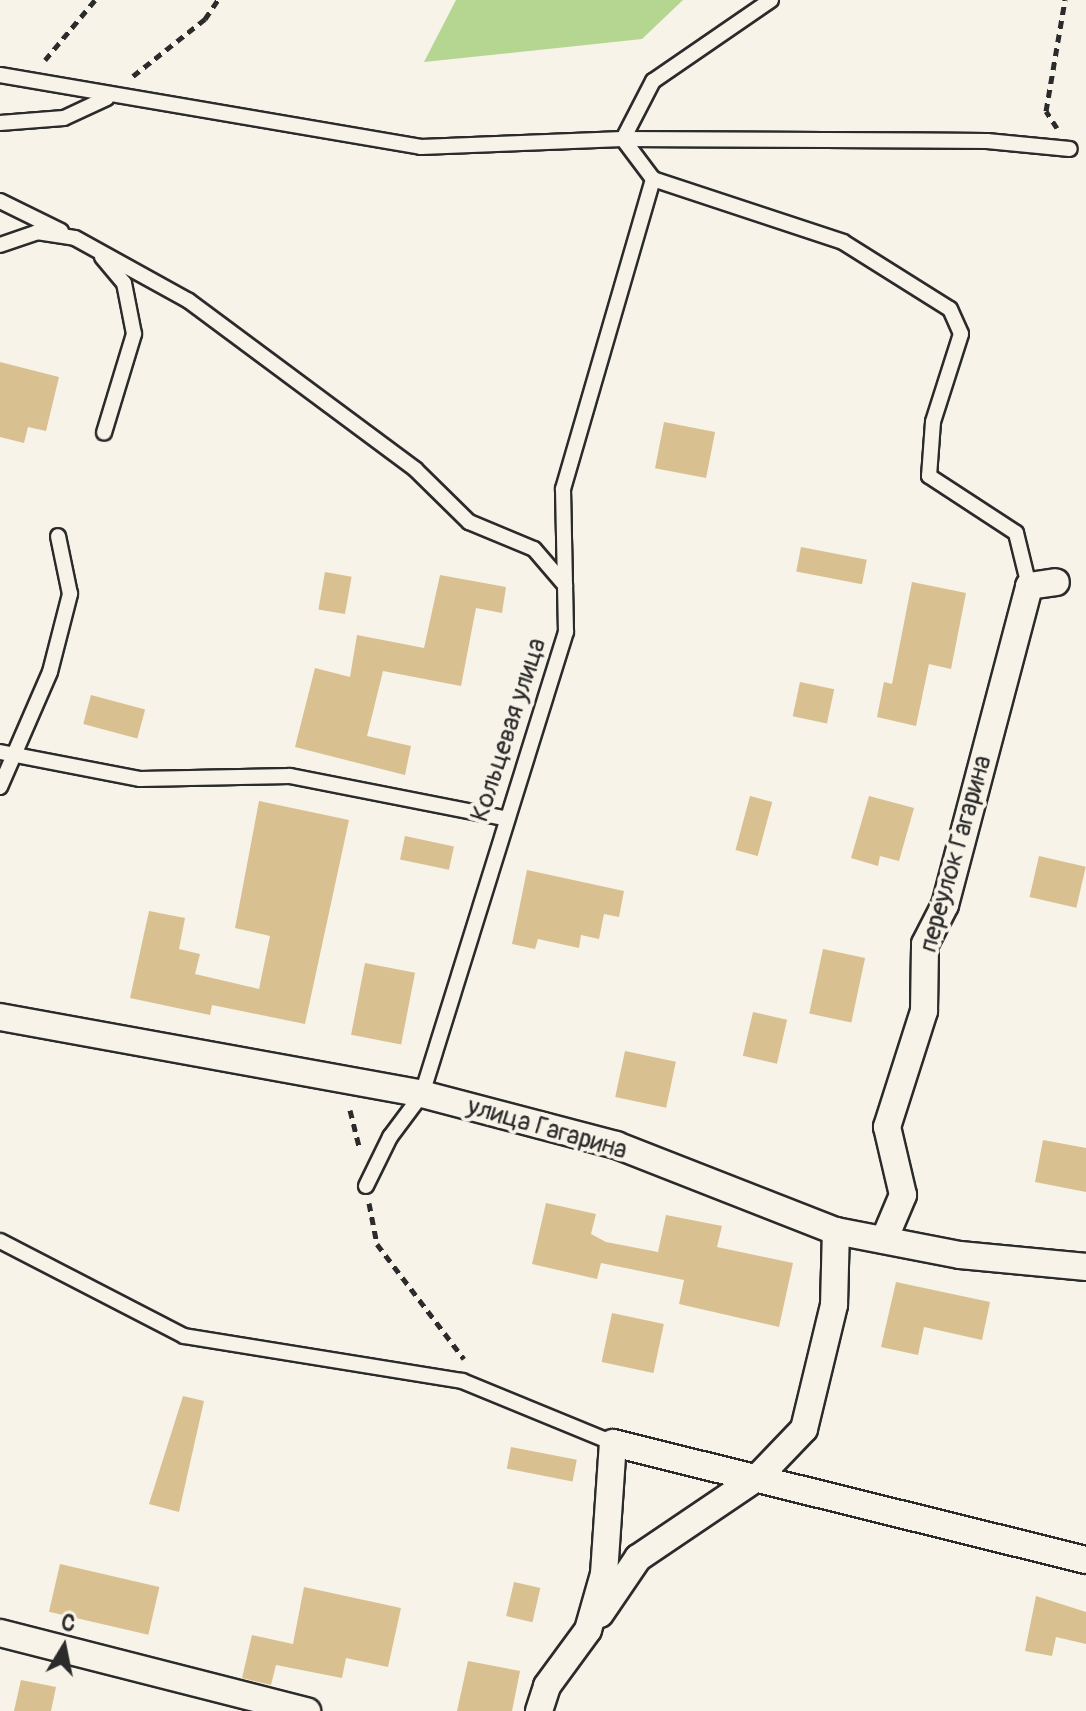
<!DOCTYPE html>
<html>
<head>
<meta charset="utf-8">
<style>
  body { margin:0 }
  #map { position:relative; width:1086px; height:1711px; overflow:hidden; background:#f7f3e8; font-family:Pangolin,sans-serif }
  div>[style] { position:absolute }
  .green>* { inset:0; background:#b4d690 }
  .building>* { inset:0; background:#d9c090; transform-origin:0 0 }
  .path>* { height:5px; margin-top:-2.5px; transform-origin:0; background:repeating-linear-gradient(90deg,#2b2b2b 0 8px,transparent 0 14px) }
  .roads { filter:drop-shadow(2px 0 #2b2b2b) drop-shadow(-2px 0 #2b2b2b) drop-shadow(0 2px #2b2b2b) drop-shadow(0 -2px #2b2b2b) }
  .lane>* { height:14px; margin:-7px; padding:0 7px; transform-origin:7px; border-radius:7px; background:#f7f3e8 }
  .street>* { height:26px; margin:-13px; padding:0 13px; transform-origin:13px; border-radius:13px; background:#f7f3e8 }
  span { translate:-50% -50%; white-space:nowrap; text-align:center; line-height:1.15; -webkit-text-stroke:8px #f7f3e8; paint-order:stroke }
  .street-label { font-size:26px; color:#2b2b2b }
  .north { position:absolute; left:24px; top:1607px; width:80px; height:80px; -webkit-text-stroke:6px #f7f3e8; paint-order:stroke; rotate:10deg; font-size:22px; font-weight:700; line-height:32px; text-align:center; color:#2b2b2b }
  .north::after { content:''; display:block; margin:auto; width:28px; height:36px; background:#2b2b2b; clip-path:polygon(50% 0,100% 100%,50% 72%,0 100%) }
</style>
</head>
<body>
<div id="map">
  <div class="green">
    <div style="clip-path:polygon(456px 0,683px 0,642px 39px,424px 62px)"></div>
  </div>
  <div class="building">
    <div style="clip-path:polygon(0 362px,59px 377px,46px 431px,28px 427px,24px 443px,0 437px)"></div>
    <div style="left:664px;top:422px;width:52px;height:47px;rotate:11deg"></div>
    <div style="left:801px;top:547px;width:67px;height:25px;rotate:11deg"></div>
    <div style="left:325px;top:572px;width:27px;height:38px;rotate:10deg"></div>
    <div style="clip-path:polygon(440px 575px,506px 587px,502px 613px,476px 608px,461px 686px,383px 671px,367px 736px,411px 746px,405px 775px,295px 747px,315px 668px,350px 677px,357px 635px,424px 648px)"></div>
    <div style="clip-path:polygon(912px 582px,966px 593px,951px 669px,929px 664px,916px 726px,877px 717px,884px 682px,892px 684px)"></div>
    <div style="left:800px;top:682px;width:35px;height:35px;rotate:12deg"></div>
    <div style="left:91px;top:695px;width:56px;height:30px;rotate:15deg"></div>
    <div style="left:750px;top:796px;width:23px;height:56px;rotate:15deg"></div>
    <div style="clip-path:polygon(869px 796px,914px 808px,899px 861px,880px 856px,878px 866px,851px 858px)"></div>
    <div style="clip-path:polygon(259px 801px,349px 820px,305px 1024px,212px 1005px,210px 1015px,130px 998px,149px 911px,185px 918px,179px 949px,200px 954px,195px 974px,259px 989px,270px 936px,235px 928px)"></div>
    <div style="left:405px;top:836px;width:50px;height:24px;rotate:12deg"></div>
    <div style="left:1039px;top:856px;width:48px;height:42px;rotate:13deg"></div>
    <div style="clip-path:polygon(527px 870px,624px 891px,619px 917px,604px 914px,599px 939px,581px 935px,579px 948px,538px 939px,535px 949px,512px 944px)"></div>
    <div style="left:823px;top:949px;width:43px;height:66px;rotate:12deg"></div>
    <div style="left:365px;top:963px;width:51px;height:73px;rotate:11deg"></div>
    <div style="left:753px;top:1012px;width:35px;height:45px;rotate:13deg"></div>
    <div style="left:625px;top:1051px;width:52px;height:47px;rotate:12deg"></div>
    <div style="clip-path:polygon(1043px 1140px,1086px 1148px,1086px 1192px,1035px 1182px)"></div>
    <div style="clip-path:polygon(546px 1203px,596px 1214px,591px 1234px,606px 1242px,658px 1252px,666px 1215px,722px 1226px,717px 1247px,793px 1263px,779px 1327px,679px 1304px,684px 1280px,601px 1263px,597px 1279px,532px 1264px)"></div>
    <div style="clip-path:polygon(896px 1282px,990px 1302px,982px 1340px,924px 1327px,918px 1355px,881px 1347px)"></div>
    <div style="left:612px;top:1313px;width:53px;height:50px;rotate:12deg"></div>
    <div style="clip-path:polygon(183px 1396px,204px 1401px,179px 1512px,149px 1504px)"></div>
    <div style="left:511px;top:1447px;width:67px;height:22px;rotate:11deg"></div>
    <div style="left:60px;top:1564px;width:102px;height:49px;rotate:13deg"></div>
    <div style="left:514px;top:1582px;width:27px;height:35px;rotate:13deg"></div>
    <div style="clip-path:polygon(304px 1587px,401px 1608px,388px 1667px,346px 1658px,342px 1678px,276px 1665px,271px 1685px,242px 1678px,252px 1635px,293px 1644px)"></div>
    <div style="clip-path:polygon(1036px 1596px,1086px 1612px,1086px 1644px,1056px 1637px,1052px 1656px,1025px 1651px)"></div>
    <div style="clip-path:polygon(468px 1661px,520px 1671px,512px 1711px,457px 1711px)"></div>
    <div style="clip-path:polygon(21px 1680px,56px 1687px,51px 1711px,14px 1711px)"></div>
  </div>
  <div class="path">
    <div style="left:45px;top:60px;width:78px;rotate:-50.2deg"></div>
    <div style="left:133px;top:76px;width:92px;rotate:-38.4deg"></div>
    <div style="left:205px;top:19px;width:23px;rotate:-56deg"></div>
    <div style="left:1057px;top:128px;width:20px;rotate:-123deg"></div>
    <div style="left:1046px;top:111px;width:113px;rotate:-80.3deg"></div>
    <div style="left:350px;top:1110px;width:41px;rotate:76deg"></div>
    <div style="left:369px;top:1203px;width:42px;rotate:79deg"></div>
    <div style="left:377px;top:1244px;width:144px;rotate:52.9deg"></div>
  </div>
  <div class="roads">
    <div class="lane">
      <div style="left:771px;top:0;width:143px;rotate:145.5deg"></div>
      <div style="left:653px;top:81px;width:65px;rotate:117.3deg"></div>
      <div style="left:623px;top:139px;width:50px;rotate:53.1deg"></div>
      <div style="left:653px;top:179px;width:200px;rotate:18.3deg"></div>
      <div style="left:843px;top:242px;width:126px;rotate:32.1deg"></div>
      <div style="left:950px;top:309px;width:27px;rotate:66deg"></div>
      <div style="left:961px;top:334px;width:92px;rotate:107.7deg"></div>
      <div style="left:933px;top:422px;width:54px;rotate:94.2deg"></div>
      <div style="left:929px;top:476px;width:104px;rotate:33.2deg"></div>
      <div style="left:1016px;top:533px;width:55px;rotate:76.2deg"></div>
      <div style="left:0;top:75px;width:427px;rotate:9.7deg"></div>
      <div style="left:421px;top:147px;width:202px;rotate:-2.3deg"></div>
      <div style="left:623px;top:139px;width:364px;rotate:0.3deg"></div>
      <div style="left:987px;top:141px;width:83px;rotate:5.5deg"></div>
      <div style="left:0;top:123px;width:64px;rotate:-4.5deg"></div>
      <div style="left:64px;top:118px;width:47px;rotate:-24.9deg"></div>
      <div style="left:0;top:201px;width:68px;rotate:26.2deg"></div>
      <div style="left:0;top:245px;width:39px;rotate:-19deg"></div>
      <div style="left:37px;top:232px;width:38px;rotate:9deg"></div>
      <div style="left:75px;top:238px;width:130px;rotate:28.9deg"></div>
      <div style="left:189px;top:301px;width:282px;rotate:36.6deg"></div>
      <div style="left:415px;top:469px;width:76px;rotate:44.5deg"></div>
      <div style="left:469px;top:522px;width:70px;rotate:22.6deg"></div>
      <div style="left:534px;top:549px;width:48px;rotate:49.3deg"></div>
      <div style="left:102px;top:257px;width:34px;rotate:50deg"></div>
      <div style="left:124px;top:283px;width:52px;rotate:78.9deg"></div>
      <div style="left:134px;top:334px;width:103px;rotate:106.9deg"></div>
      <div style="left:0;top:752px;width:143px;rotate:10.9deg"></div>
      <div style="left:140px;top:779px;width:150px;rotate:-1.1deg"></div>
      <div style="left:290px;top:776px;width:219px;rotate:11.1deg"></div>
      <div style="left:0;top:787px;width:125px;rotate:-66.5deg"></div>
      <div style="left:50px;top:672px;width:81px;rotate:-75.6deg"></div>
      <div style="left:70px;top:594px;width:59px;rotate:-101.7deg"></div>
      <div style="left:366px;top:1186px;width:55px;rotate:-63.9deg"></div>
      <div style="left:390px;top:1137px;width:54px;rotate:-53.3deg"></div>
      <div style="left:422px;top:1094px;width:484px;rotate:-72.7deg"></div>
      <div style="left:566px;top:632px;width:143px;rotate:-91.2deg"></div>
      <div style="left:563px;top:489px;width:323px;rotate:-73.8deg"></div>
      <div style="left:0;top:1241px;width:207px;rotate:27.3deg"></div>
      <div style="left:184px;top:1336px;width:282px;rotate:9.2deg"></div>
      <div style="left:462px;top:1381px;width:163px;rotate:22.3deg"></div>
    </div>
    <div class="street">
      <div style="left:0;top:1017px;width:429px;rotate:10.3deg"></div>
      <div style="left:422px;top:1094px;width:201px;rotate:14.7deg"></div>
      <div style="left:616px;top:1145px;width:236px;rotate:21.4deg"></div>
      <div style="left:836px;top:1231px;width:126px;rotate:11deg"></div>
      <div style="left:960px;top:1255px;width:127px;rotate:5.4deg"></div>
      <div style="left:884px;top:1240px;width:49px;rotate:-67.1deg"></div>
      <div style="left:903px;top:1195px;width:70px;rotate:-103.2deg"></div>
      <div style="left:887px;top:1127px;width:122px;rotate:-72.3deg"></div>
      <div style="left:924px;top:1011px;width:67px;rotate:-89.1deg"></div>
      <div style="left:925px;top:944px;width:44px;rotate:-62.9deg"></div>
      <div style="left:945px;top:905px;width:330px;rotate:-75.2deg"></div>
      <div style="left:1029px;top:586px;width:27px;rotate:-8deg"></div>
      <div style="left:600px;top:1614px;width:68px;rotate:-55.8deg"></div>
      <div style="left:638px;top:1558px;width:146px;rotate:-34.1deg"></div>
      <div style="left:759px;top:1476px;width:65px;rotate:-46.2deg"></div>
      <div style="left:804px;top:1429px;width:128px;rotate:-76.4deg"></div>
      <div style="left:834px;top:1305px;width:74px;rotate:-88.5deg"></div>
      <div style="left:0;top:1633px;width:317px;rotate:14.3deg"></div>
      <div style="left:539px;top:1711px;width:26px;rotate:-72deg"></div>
      <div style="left:547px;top:1686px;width:69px;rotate:-53.8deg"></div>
      <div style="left:588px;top:1630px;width:58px;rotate:-74.1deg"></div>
      <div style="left:604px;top:1574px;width:131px;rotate:-86.1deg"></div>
      <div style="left:613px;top:1443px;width:487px;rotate:13.9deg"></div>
    </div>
  </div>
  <div class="street-label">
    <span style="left:509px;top:730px;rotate:-72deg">Кольцевая улица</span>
    <span style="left:956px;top:854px;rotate:-74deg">переулок Гагарина</span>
    <span style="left:547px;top:1129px;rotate:16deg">улица Гагарина</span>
  </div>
  <div class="north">С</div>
</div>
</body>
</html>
